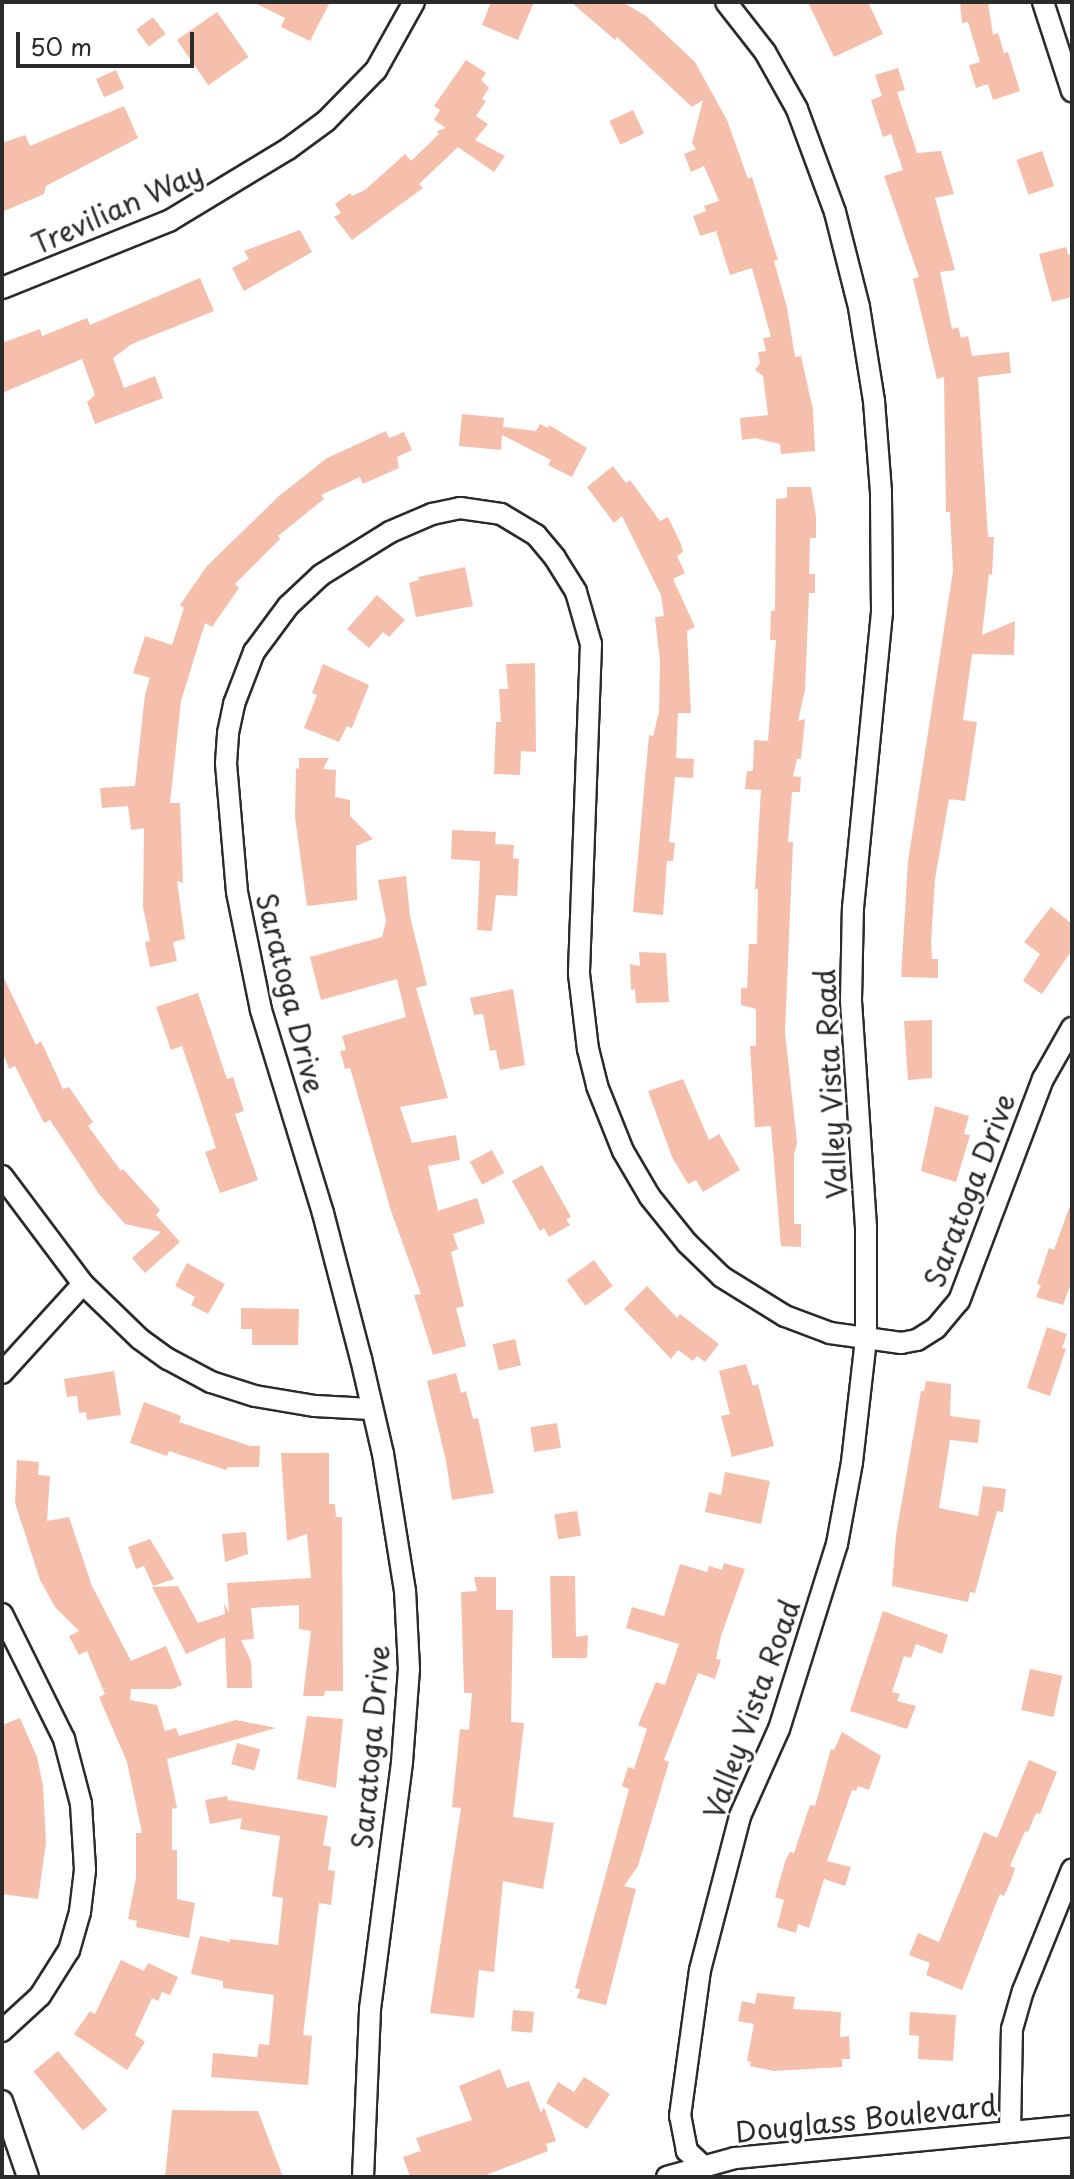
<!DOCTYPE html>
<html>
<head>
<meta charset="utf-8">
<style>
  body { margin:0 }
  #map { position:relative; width:1074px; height:2179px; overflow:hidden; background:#fff; font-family:"Playpen Sans",sans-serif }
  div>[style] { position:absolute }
  .building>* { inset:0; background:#f6bfab; transform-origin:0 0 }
  .roads { filter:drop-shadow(2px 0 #2b2b2b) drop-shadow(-2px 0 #2b2b2b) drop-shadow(0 2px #2b2b2b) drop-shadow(0 -2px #2b2b2b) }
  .street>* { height:20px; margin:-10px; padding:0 10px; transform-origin:10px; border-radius:10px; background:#fff }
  span { translate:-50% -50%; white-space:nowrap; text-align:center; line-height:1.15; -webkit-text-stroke:6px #fff; paint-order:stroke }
  .street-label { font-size:28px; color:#2b2b2b }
  .frame { position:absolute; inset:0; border:4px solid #2b2b2b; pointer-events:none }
  .scale { position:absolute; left:16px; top:32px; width:178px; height:36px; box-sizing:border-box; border:4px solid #2b2b2b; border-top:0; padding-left:10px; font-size:24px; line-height:28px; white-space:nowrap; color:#2b2b2b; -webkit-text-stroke:6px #fff; paint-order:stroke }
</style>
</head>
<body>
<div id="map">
  <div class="building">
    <div style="clip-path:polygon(253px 2px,330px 2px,310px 41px,281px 27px,285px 18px)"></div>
    <div style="clip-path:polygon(491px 2px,534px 2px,518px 40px,482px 25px)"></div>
    <div style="clip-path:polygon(571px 2px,622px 2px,646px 16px,695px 62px,727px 120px,748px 179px,752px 177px,778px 260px,774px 261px,787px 308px,795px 357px,801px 356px,813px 410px,815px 451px,781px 454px,780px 444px,755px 438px,742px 440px,740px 418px,768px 415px,763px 376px,755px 370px,760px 363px,758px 352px,766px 351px,763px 338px,771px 337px,752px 268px,730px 275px,716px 231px,700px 236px,693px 216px,706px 211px,704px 206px,719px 201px,704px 166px,691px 172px,684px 154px,696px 149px,692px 143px,703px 100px,692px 107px,617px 37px,615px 40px)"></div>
    <div style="clip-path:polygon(808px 2px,868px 2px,883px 34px,834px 57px)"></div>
    <div style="clip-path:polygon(960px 2px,988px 2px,993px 35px,998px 33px,1004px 53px,1008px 52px,1020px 91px,993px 100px,988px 84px,976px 88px,969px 65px,980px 62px,968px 22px,962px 23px)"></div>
    <div style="left:217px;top:12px;width:55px;height:49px;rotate:55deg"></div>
    <div style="left:153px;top:17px;width:21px;height:21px;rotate:53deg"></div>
    <div style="clip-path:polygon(466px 60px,486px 73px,481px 80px,489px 88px,482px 99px,486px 101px,476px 116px,488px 124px,475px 140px,505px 156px,494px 172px,458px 147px,419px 184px,423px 188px,352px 240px,334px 217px,341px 213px,335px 204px,350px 193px,352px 196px,365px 190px,405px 154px,411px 161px,439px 134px,437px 131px,446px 128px,434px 120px,440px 110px,434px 106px)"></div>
    <div style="clip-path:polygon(898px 68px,905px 90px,897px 92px,917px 153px,941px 151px,954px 194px,935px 198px,955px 270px,940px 272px,952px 329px,958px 327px,961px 338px,968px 336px,972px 356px,1009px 352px,1011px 373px,978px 377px,988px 537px,994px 537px,992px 575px,989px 574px,982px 635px,1015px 621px,1014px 655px,972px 654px,963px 720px,977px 722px,965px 801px,949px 799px,935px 879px,931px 943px,932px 959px,938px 959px,938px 978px,901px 977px,908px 862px,953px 571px,950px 512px,946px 512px,944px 377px,937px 379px,913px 279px,919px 277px,884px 176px,903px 170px,891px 134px,883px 137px,871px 100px,882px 96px,875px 75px)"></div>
    <div style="left:116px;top:70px;width:20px;height:22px;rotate:66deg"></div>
    <div style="clip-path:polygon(124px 106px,138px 138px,46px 186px,44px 194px,2px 212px,2px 143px,25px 135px,30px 146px)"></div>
    <div style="left:633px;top:110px;width:26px;height:26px;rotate:65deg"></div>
    <div style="left:1042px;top:151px;width:37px;height:27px;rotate:71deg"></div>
    <div style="clip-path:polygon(300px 230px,312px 252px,244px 291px,232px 268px,249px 259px,244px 251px)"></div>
    <div style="clip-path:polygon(1066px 247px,1068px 255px,1072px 254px,1072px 297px,1052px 302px,1039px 254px)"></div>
    <div style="clip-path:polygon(200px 278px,214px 311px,132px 344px,113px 358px,124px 388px,155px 376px,163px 398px,95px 424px,87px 402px,95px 395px,82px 359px,2px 393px,2px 343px,40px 329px,42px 336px,87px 318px,90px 325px)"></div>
    <div style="clip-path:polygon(462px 414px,504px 418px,503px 427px,536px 431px,540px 424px,548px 428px,549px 425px,587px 448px,572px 477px,548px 465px,551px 460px,502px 435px,501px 450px,459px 446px)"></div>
    <div style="clip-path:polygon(386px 431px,389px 438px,404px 432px,412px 450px,397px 457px,399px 468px,363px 484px,360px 477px,321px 495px,324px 499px,278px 536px,280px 539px,235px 584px,239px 588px,212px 627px,205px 623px,181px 701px,170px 803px,180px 803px,183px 883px,177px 881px,185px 939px,173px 942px,177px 961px,150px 967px,145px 942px,150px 941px,143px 907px,144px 828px,131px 830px,128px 806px,102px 808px,100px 788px,135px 786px,145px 694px,150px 678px,133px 673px,145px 636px,172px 645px,184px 608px,180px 605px,207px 566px,279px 496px,327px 458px)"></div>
    <div style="clip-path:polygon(613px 466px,626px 483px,630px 480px,660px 521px,668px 517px,681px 544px,683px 552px,677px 556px,685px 573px,673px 579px,695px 627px,687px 631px,691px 713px,678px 713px,676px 758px,694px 759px,693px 778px,675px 777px,669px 842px,675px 843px,673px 861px,667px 861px,663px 915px,633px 912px,649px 735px,653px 736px,659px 712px,660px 662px,655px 617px,664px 616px,661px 595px,622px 516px,614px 523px,587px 487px)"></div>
    <div style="clip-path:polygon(787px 487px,811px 487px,816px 517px,816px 538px,810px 538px,809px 574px,815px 574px,815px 593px,809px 593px,805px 690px,798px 721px,805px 719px,801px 759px,797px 759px,793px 776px,801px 777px,800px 792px,792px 792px,788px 842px,793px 842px,785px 1032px,797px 1143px,794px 1155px,794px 1224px,801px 1224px,801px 1247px,781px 1246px,771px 1126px,755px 1127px,750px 1046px,756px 1046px,756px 1009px,741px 1005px,741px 988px,747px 988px,749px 944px,757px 944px,758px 889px,755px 889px,761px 790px,745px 789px,747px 771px,753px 771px,754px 740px,768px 741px,776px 640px,770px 640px,771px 611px,775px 611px,776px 499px,787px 498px)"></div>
    <div style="clip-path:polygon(465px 567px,473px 606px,416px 617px,409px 583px,419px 580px,418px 577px)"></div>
    <div style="clip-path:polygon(377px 595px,405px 620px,389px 637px,383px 632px,369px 648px,347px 629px)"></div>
    <div style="clip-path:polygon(535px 663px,536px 752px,521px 751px,520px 775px,494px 774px,496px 722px,501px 722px,499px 689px,508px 689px,506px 664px)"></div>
    <div style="clip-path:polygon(323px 664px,369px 685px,352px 728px,347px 726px,339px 742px,304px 728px,317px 695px,312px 693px)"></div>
    <div style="clip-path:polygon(299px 758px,329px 758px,323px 769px,336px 770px,335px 797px,350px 800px,350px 816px,373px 839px,356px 846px,357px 900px,307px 906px,295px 817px,296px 768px,299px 769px)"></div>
    <div style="clip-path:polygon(452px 830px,496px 832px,495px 844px,514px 845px,513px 858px,519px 859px,517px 896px,496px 895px,492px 931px,477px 930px,480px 861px,451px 859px)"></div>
    <div style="clip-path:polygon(406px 876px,410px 916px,427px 985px,416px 988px,448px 1098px,400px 1107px,412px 1143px,456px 1135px,460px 1160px,428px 1166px,438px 1211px,477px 1198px,485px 1223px,453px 1234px,458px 1249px,451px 1252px,464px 1306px,456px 1308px,466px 1346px,433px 1355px,414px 1295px,421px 1294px,391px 1211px,350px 1068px,345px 1069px,340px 1051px,346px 1050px,342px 1036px,406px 1017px,397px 979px,321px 1000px,310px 957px,382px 937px,386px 921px,378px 880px)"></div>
    <div style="clip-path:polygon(1051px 907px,1072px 924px,1072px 950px,1042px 994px,1023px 981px,1040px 954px,1024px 942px)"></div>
    <div style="clip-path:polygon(639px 952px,666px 953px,669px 1002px,636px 1003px,635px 989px,631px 990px,630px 964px,640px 966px)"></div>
    <div style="clip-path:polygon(2px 974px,36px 1045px,41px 1041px,63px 1089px,69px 1087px,93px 1122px,88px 1126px,121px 1171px,123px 1169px,160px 1210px,156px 1215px,180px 1242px,145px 1273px,132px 1258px,161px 1232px,125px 1224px,99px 1194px,50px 1120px,44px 1123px,15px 1066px,9px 1069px,2px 1050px)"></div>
    <div style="clip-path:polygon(513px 989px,525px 1065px,500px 1070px,496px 1050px,490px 1051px,483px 1014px,474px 1015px,470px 998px)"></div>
    <div style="clip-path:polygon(198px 993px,227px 1079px,233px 1077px,244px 1111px,235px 1114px,258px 1180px,220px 1193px,205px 1152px,216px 1148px,198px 1093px,182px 1046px,171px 1050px,156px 1007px)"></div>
    <div style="clip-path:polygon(932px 1020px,932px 1078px,908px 1080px,904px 1021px)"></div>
    <div style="clip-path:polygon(683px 1079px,709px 1140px,719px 1134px,740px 1170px,703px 1192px,696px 1180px,688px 1184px,672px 1157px,648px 1091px)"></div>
    <div style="clip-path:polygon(935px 1106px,969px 1116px,964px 1134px,970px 1135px,956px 1182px,921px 1171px)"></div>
    <div style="left:492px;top:1150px;width:26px;height:25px;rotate:62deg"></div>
    <div style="clip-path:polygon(542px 1165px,571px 1217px,566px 1219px,570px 1225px,549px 1237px,544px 1228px,540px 1231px,512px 1181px)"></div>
    <div style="clip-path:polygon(1069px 1208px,1072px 1209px,1072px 1280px,1063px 1305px,1036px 1297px,1041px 1285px,1037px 1284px,1049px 1248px,1054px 1250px)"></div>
    <div style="left:594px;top:1260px;width:32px;height:34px;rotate:54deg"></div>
    <div style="clip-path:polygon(187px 1263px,225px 1284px,208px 1314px,191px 1305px,195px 1297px,175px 1286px)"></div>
    <div style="clip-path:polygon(647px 1286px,677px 1318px,680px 1314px,719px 1344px,705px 1362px,697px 1356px,693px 1361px,678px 1350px,671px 1359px,624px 1309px)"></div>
    <div style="clip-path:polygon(241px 1308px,299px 1309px,298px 1345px,252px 1345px,252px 1329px,241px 1329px)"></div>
    <div style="clip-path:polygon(1047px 1327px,1067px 1334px,1062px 1348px,1066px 1349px,1050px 1396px,1027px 1388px)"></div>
    <div style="left:515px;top:1339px;width:27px;height:23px;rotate:77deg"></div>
    <div style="clip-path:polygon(746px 1364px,753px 1386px,758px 1384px,774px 1446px,732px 1457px,721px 1416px,730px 1414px,719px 1371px)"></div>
    <div style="clip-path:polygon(114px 1371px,121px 1415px,87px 1420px,86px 1412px,79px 1413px,77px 1396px,67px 1397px,64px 1379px)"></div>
    <div style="clip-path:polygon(456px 1373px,461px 1393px,466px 1391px,473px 1419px,478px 1418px,494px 1493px,452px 1500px,446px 1461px,427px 1381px)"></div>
    <div style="clip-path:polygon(926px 1381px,951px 1384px,950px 1416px,980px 1420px,978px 1443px,950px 1440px,939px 1508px,978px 1516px,983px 1486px,1006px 1489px,1003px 1512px,997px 1511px,975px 1593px,970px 1592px,968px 1602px,892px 1586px,896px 1535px,921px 1391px,924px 1391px)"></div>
    <div style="clip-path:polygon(144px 1402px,181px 1416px,179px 1422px,250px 1446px,260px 1446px,259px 1467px,228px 1467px,226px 1470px,169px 1451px,167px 1456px,130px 1443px)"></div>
    <div style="left:557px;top:1423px;width:25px;height:27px;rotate:81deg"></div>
    <div style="clip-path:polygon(281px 1453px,329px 1453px,329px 1504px,335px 1504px,336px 1517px,342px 1517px,343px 1691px,325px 1691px,324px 1696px,303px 1696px,311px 1631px,299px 1629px,299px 1605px,251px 1608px,254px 1639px,241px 1640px,251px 1661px,252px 1688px,227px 1688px,225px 1637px,186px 1654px,152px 1587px,178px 1586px,198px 1623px,225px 1614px,224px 1603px,229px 1613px,227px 1583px,311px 1578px,307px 1534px,287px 1541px)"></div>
    <div style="clip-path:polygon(17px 1460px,39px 1462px,38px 1475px,50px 1476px,47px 1521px,69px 1517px,92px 1586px,131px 1661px,166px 1646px,182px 1685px,172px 1689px,131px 1689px,130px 1700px,157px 1705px,165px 1731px,176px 1728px,179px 1736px,236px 1720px,276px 1728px,167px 1759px,177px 1808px,172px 1809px,172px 1850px,177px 1850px,177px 1899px,195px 1903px,189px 1938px,136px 1927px,137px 1921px,128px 1919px,136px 1878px,136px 1833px,142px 1833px,127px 1762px,99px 1697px,105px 1694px,87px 1651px,79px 1655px,69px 1636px,79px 1631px,55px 1607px,40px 1580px,15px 1503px)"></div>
    <div style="clip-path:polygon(725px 1472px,770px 1481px,761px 1524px,705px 1512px,709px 1492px,721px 1495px)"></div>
    <div style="left:577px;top:1511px;width:25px;height:23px;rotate:81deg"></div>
    <div style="clip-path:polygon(246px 1532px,248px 1554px,225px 1562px,222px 1534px)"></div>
    <div style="clip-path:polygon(150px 1539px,174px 1579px,153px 1586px,144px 1566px,136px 1569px,128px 1547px)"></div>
    <div style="clip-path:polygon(724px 1563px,745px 1569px,721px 1636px,716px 1659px,721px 1660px,715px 1679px,698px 1673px,664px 1760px,669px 1762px,638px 1866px,624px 1886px,636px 1889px,606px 2005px,577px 1998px,580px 1989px,575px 1988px,629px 1789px,622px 1786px,628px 1767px,634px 1769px,647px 1729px,638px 1725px,656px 1682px,665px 1685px,679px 1644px,626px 1628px,632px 1607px,664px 1616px,680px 1564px,707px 1572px,709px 1566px,722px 1570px)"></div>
    <div style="clip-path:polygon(550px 1576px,575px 1576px,576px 1637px,588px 1635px,587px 1658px,552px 1658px)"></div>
    <div style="clip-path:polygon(474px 1577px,496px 1577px,496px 1610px,513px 1610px,511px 1722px,524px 1723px,513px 1817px,554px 1823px,543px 1889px,503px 1881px,494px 1972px,479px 1970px,474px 2018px,430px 2013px,461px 1808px,452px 1807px,460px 1729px,469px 1730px,472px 1693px,464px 1693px,461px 1592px,477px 1591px)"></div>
    <div style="clip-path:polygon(883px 1611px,948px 1635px,942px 1654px,916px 1644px,911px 1658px,904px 1656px,892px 1692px,900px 1694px,897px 1701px,916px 1706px,907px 1729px,850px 1711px)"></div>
    <div style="left:1030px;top:1669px;width:33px;height:42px;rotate:12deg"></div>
    <div style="clip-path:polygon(307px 1716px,343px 1719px,336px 1788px,297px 1779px)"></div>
    <div style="clip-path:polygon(20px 1718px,37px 1757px,43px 1786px,46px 1843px,38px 1899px,2px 1894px,2px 1725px)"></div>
    <div style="clip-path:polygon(842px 1732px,881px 1756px,869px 1790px,858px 1786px,856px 1791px,852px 1790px,827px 1861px,851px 1867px,845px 1886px,824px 1879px,809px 1928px,798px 1924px,796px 1933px,777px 1927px,784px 1900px,775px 1897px,786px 1859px,790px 1852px,794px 1853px,810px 1805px,815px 1806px,831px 1749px,834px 1750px)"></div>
    <div style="left:237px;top:1743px;width:24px;height:22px;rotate:15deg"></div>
    <div style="clip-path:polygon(1029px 1760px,1057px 1772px,1040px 1814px,1036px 1813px,1028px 1832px,1025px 1831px,1010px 1866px,1015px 1868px,1012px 1878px,1004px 1896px,1000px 1894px,997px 1901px,962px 1990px,926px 1975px,930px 1963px,909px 1955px,918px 1933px,939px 1942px,984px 1832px,997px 1838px)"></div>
    <div style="clip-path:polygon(227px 1796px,228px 1800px,328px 1816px,323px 1845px,331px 1847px,328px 1870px,335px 1871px,331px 1905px,319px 1903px,303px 2035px,312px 2036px,308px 2085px,211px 2077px,213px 2053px,257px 2057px,259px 2044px,269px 2045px,274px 1995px,223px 1988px,223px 1981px,191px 1974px,200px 1936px,230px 1942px,230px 1939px,278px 1945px,283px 1898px,272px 1896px,280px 1836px,240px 1829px,242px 1818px,210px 1824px,205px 1800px)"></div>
    <div style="clip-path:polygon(121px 1960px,144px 1971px,148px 1963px,178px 1977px,170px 1995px,162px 1992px,158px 2001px,152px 1998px,135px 2035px,145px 2042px,127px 2070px,74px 2034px,90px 2011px,95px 2014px)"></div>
    <div style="clip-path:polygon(757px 1993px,795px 1997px,793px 2009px,841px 2012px,840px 2037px,849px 2036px,850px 2059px,842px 2059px,842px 2067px,774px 2071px,750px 2066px,751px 2062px,747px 2061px,754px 2024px,738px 2021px,742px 2001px,755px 2004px)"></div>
    <div style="left:513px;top:2010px;width:21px;height:21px;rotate:5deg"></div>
    <div style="clip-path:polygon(910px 2012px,956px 2015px,953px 2061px,918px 2059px,919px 2036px,909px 2035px)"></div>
    <div style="left:58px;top:2051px;width:77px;height:32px;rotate:50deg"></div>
    <div style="clip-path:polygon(500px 2069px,507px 2088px,529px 2081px,541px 2113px,544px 2107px,556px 2141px,546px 2144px,548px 2151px,481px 2177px,410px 2177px,403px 2157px,421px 2151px,416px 2138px,472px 2120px,459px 2086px)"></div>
    <div style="clip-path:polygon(584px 2077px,610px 2094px,587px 2129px,546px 2103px,558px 2082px,574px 2092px)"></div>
    <div style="clip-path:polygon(172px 2110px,258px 2111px,283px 2177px,165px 2177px)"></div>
  </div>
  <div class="roads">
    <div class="street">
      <div style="left:1043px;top:2px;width:94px;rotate:72deg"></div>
      <div style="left:2px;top:288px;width:180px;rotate:-21.9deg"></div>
      <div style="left:169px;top:221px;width:139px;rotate:-31.2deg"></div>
      <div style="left:288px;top:149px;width:47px;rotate:-36.4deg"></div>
      <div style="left:326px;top:121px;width:71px;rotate:-45.6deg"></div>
      <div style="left:376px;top:70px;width:78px;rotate:-60.8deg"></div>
      <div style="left:2px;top:1176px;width:135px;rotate:53.1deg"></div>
      <div style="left:83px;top:1284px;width:79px;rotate:44deg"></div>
      <div style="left:140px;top:1339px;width:34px;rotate:36deg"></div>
      <div style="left:168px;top:1359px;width:49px;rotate:28.1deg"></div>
      <div style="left:211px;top:1382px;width:46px;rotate:17.7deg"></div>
      <div style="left:255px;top:1396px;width:61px;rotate:9.5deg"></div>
      <div style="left:315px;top:1406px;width:56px;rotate:3.1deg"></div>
      <div style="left:2px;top:1373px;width:120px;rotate:-47.7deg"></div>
      <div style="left:2px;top:1614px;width:140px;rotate:63.6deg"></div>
      <div style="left:64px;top:1739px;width:67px;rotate:75.3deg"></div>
      <div style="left:81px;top:1804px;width:66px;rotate:86.5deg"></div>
      <div style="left:85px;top:1870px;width:42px;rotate:96.8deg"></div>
      <div style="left:80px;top:1912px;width:40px;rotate:106deg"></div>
      <div style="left:69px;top:1950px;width:54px;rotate:122.2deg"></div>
      <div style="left:40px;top:1996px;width:52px;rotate:137.4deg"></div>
      <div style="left:2px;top:2101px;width:80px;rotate:71.1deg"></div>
      <div style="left:1010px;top:2131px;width:102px;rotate:-88.9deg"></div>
      <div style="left:1012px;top:2029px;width:40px;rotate:-74deg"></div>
      <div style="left:1023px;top:1991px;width:131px;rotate:-68deg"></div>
      <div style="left:702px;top:2165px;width:21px;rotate:-137deg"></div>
      <div style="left:687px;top:2151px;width:36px;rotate:-101deg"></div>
      <div style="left:680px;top:2116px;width:147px;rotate:-82.2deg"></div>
      <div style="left:700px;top:1970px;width:159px;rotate:-75.4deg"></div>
      <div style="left:740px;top:1816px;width:95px;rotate:-65.9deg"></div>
      <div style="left:779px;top:1729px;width:194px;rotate:-72.6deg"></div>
      <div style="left:837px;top:1544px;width:83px;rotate:-79.6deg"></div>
      <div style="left:852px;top:1462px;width:123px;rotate:-83.5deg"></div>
      <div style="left:866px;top:1340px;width:113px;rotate:-90deg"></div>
      <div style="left:866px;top:1227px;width:227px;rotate:-93.8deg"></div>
      <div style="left:851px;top:1000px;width:92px;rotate:-88.8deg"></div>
      <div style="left:853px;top:908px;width:298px;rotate:-84.4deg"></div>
      <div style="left:882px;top:611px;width:119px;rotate:-90.5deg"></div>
      <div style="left:881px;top:492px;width:91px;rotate:-94.4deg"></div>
      <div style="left:874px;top:401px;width:95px;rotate:-99.1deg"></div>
      <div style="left:859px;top:307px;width:98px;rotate:-104.2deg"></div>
      <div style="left:835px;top:212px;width:110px;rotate:-110.3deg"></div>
      <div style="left:797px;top:109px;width:65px;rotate:-119.3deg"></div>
      <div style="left:765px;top:52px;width:63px;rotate:-128deg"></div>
      <div style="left:363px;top:2177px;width:168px;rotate:-87.6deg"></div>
      <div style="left:370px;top:2009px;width:249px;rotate:-82.6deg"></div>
      <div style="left:402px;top:1762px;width:93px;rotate:-85.7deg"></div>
      <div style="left:409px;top:1669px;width:78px;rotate:-92.9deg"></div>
      <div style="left:405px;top:1591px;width:139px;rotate:-99.1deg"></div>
      <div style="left:383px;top:1454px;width:98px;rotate:-103deg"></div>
      <div style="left:361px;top:1359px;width:151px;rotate:-104.6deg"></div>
      <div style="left:323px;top:1213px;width:212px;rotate:-107deg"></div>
      <div style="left:261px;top:1010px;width:120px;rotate:-101.5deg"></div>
      <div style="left:237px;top:892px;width:129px;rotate:-94.9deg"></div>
      <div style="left:226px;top:763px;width:30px;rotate:-86deg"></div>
      <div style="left:228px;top:733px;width:30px;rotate:-78deg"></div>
      <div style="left:234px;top:704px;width:56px;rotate:-69deg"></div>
      <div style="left:254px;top:652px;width:57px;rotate:-53.5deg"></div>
      <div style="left:288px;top:606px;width:45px;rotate:-43.2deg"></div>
      <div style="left:321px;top:575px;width:81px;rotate:-31.9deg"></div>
      <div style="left:390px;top:532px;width:46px;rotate:-23.2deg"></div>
      <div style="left:432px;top:514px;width:29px;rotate:-12deg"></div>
      <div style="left:460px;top:508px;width:41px;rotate:8.3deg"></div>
      <div style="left:501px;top:514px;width:41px;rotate:31deg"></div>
      <div style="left:536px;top:535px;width:30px;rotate:50deg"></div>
      <div style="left:555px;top:558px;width:40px;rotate:58deg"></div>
      <div style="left:576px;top:592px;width:54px;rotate:73.9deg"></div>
      <div style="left:591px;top:644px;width:330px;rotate:92.1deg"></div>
      <div style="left:579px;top:974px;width:76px;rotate:83.2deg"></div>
      <div style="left:588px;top:1049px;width:38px;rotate:76deg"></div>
      <div style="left:597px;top:1086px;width:70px;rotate:68.2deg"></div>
      <div style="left:623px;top:1151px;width:53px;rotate:59.6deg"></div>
      <div style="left:650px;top:1197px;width:59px;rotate:51.2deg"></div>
      <div style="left:687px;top:1243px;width:49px;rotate:44.2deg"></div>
      <div style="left:722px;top:1277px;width:74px;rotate:31.8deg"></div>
      <div style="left:785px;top:1316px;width:48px;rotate:20.7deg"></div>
      <div style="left:830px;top:1333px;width:72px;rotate:8deg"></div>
      <div style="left:901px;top:1343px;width:16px;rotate:-11deg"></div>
      <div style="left:917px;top:1340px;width:22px;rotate:-32deg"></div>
      <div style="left:936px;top:1328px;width:35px;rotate:-50deg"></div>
      <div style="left:959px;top:1301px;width:237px;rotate:-69.3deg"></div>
      <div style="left:1043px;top:1079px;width:59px;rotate:-60.4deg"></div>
      <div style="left:667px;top:2177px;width:71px;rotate:-15.6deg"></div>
      <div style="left:735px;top:2158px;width:339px;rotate:-5.4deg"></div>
    </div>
  </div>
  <div class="street-label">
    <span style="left:117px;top:208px;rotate:-24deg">Trevilian Way</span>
    <span style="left:291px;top:993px;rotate:76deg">Saratoga Drive</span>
    <span style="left:830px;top:1084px;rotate:-93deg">Valley Vista Road</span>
    <span style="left:969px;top:1190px;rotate:-69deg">Saratoga Drive</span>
    <span style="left:751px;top:1709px;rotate:-70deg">Valley Vista Road</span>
    <span style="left:370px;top:1747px;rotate:-85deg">Saratoga Drive</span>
    <span style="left:866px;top:2118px;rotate:-6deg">Douglass Boulevard</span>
  </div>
  <div class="frame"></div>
  <div class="scale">50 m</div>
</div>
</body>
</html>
